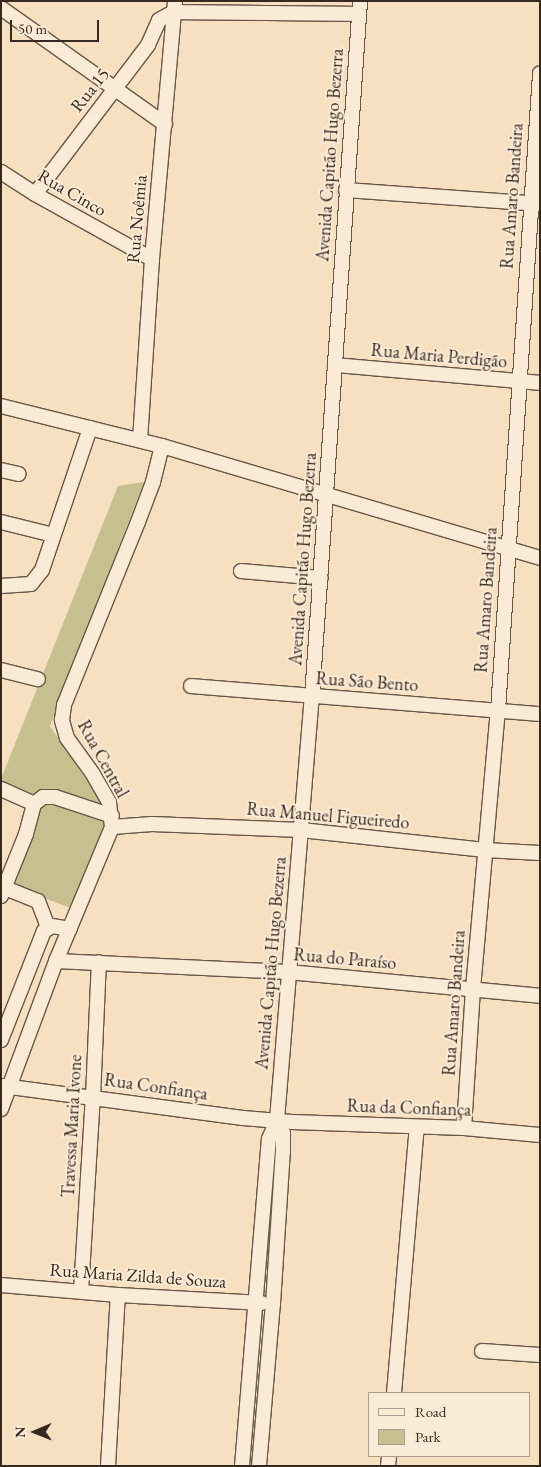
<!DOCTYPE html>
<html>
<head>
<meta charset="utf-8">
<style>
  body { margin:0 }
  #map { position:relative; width:541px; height:1467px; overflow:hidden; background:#f7e0c0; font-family:"EB Garamond",serif }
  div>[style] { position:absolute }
  .green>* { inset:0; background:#c5c08d }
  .roads { filter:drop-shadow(1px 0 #685748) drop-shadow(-1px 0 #685748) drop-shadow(0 1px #685748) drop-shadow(0 -1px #685748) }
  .minor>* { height:14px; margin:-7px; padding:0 7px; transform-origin:7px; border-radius:7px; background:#faebd6 }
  span { translate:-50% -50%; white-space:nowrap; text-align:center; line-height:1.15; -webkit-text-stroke:4px #faebd6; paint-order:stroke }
  .street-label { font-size:18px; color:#382920 }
  .frame { position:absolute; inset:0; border:2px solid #382920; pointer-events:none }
  .legend { position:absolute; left:368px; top:1392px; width:162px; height:65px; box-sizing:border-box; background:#faebd6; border:1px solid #ac9d8d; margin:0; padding:6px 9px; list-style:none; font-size:15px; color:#382920 }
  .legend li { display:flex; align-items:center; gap:10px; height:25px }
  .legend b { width:25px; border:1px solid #ac9d8d }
  .north { position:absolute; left:10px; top:1407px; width:50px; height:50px; -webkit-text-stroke:4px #faebd6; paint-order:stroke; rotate:269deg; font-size:14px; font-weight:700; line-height:20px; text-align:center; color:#382920 }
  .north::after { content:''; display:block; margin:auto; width:18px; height:22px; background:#382920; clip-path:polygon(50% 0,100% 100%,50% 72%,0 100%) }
  .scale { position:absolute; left:10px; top:20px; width:89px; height:22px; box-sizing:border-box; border:2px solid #382920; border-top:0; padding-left:6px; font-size:15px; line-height:18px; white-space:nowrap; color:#382920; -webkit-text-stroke:4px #faebd6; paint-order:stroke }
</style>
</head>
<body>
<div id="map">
  <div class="green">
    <div style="clip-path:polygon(144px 482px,50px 726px,103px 804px,104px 825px,73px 909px,10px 885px,41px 801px,1px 782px,1px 779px,118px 486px)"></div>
  </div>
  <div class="roads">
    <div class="minor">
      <div style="left:1px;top:8px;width:201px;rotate:35.3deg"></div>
      <div style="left:1px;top:172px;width:40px;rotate:32.9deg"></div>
      <div style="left:35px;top:194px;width:134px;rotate:29.1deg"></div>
      <div style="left:346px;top:190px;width:195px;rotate:4.1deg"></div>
      <div style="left:35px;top:194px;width:187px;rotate:-52.8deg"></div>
      <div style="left:148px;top:45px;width:27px;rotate:-66deg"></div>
      <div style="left:159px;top:20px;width:17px;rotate:-28deg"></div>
      <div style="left:174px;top:12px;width:184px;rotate:0.6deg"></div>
      <div style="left:335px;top:365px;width:206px;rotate:5deg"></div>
      <div style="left:1px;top:406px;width:166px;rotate:14deg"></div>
      <div style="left:162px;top:446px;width:394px;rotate:16.5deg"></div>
      <div style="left:140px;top:440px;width:181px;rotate:-86.2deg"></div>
      <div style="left:152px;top:259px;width:259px;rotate:-84.9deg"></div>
      <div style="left:1px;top:470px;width:18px;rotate:13deg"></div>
      <div style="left:1px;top:522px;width:54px;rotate:14deg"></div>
      <div style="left:241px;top:571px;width:80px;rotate:5deg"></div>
      <div style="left:1px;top:586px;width:30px;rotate:-4deg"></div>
      <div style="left:31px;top:584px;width:18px;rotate:-52deg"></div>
      <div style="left:42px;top:570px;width:150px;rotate:-71.3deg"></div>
      <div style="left:1px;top:670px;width:38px;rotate:14deg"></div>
      <div style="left:191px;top:686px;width:350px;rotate:4.6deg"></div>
      <div style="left:1px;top:789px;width:36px;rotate:24deg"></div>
      <div style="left:34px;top:804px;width:11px;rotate:-38deg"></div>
      <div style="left:43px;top:797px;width:12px"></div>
      <div style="left:55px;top:797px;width:60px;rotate:18.4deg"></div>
      <div style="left:112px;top:827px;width:40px;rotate:-4.3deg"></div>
      <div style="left:152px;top:824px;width:149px;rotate:2.3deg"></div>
      <div style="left:301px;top:830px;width:185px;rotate:6.2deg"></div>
      <div style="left:485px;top:850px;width:55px;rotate:3.1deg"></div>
      <div style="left:5px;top:888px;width:35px;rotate:22deg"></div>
      <div style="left:38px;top:901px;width:28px;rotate:69deg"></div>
      <div style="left:1px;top:896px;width:67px;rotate:-68deg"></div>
      <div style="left:26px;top:834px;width:31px;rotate:-75deg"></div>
      <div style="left:56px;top:961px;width:232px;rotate:2.7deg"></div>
      <div style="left:288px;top:972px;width:253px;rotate:5.4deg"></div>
      <div style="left:1px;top:1040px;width:117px;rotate:-68.5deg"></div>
      <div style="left:44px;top:931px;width:9px;rotate:-32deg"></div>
      <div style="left:52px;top:926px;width:18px;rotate:9deg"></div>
      <div style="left:3px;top:1086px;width:242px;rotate:7.6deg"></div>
      <div style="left:243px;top:1118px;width:49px;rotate:4.7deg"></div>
      <div style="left:292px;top:1122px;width:172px;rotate:2deg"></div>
      <div style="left:464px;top:1128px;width:76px;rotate:5.3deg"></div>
      <div style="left:1px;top:1109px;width:158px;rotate:-69.6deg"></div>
      <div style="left:56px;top:961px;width:145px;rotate:-67.3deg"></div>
      <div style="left:112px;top:827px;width:25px;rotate:-97deg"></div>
      <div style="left:109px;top:802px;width:32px;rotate:-120deg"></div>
      <div style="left:93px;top:774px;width:44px;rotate:-125.8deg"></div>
      <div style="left:67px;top:738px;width:19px;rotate:-106deg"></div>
      <div style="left:62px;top:720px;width:15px;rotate:-82deg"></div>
      <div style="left:64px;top:705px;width:197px;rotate:-68deg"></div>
      <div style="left:138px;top:522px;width:43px;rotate:-69.4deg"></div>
      <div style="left:153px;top:482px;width:37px;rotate:-76deg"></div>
      <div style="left:464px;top:1128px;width:139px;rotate:-86.3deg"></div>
      <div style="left:473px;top:989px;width:279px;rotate:-84.9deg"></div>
      <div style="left:498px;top:711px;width:639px;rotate:-86.23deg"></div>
      <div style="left:1px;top:1285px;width:117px;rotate:4.9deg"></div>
      <div style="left:118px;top:1295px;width:144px;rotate:3.2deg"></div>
      <div style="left:81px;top:1291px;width:194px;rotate:-86.5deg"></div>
      <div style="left:93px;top:1097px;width:135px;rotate:-87.5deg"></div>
      <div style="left:482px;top:1351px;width:58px;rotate:3.9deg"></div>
      <div style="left:394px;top:1393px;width:267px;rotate:-85.1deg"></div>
      <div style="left:108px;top:1466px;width:171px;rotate:-86.7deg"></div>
      <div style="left:242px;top:1466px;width:328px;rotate:-85.3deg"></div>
      <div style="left:269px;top:1139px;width:21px;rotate:-67deg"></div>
      <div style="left:277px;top:1120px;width:424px;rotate:-85.3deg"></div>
      <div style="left:312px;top:697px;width:698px;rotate:-86.05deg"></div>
      <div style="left:259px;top:1466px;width:163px;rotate:-85.1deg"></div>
      <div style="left:273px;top:1304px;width:153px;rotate:-86.3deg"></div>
      <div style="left:283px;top:1151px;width:18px;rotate:-90deg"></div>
      <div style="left:283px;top:1133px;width:14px;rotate:-115deg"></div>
      <div style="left:388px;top:1466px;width:10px;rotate:-84deg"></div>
    </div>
  </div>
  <div class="street-label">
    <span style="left:90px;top:90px;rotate:-52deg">Rua 15</span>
    <span style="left:330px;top:155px;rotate:-86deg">Avenida Capitão Hugo Bezerra</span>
    <span style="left:72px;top:193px;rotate:30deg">Rua Cinco</span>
    <span style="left:512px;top:196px;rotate:-86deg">Rua Amaro Bandeira</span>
    <span style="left:137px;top:219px;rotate:-85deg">Rua Noêmia</span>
    <span style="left:439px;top:356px;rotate:5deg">Rua Maria Perdigão</span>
    <span style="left:303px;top:559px;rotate:-86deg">Avenida Capitão Hugo Bezerra</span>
    <span style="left:486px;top:600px;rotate:-86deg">Rua Amaro Bandeira</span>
    <span style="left:367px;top:682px;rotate:4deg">Rua São Bento</span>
    <span style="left:103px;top:759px;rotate:61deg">Rua Central</span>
    <span style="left:328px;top:816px;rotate:5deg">Rua Manuel Figueiredo</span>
    <span style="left:345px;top:959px;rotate:5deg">Rua do Paraíso</span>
    <span style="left:271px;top:963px;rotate:-85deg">Avenida Capitão Hugo Bezerra</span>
    <span style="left:454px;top:1003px;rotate:-86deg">Rua Amaro Bandeira</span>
    <span style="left:156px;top:1087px;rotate:8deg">Rua Confiança</span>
    <span style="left:409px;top:1108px;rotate:2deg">Rua da Confiança</span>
    <span style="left:72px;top:1126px;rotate:-87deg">Travessa Maria Ivone</span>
    <span style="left:138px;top:1276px;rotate:4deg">Rua Maria Zilda de Souza</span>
  </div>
  <div class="frame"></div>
  <ul class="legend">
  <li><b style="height:6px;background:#faebd6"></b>Road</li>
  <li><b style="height:14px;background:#c5c08d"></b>Park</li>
  </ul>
  <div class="north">N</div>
  <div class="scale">50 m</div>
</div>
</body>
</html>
